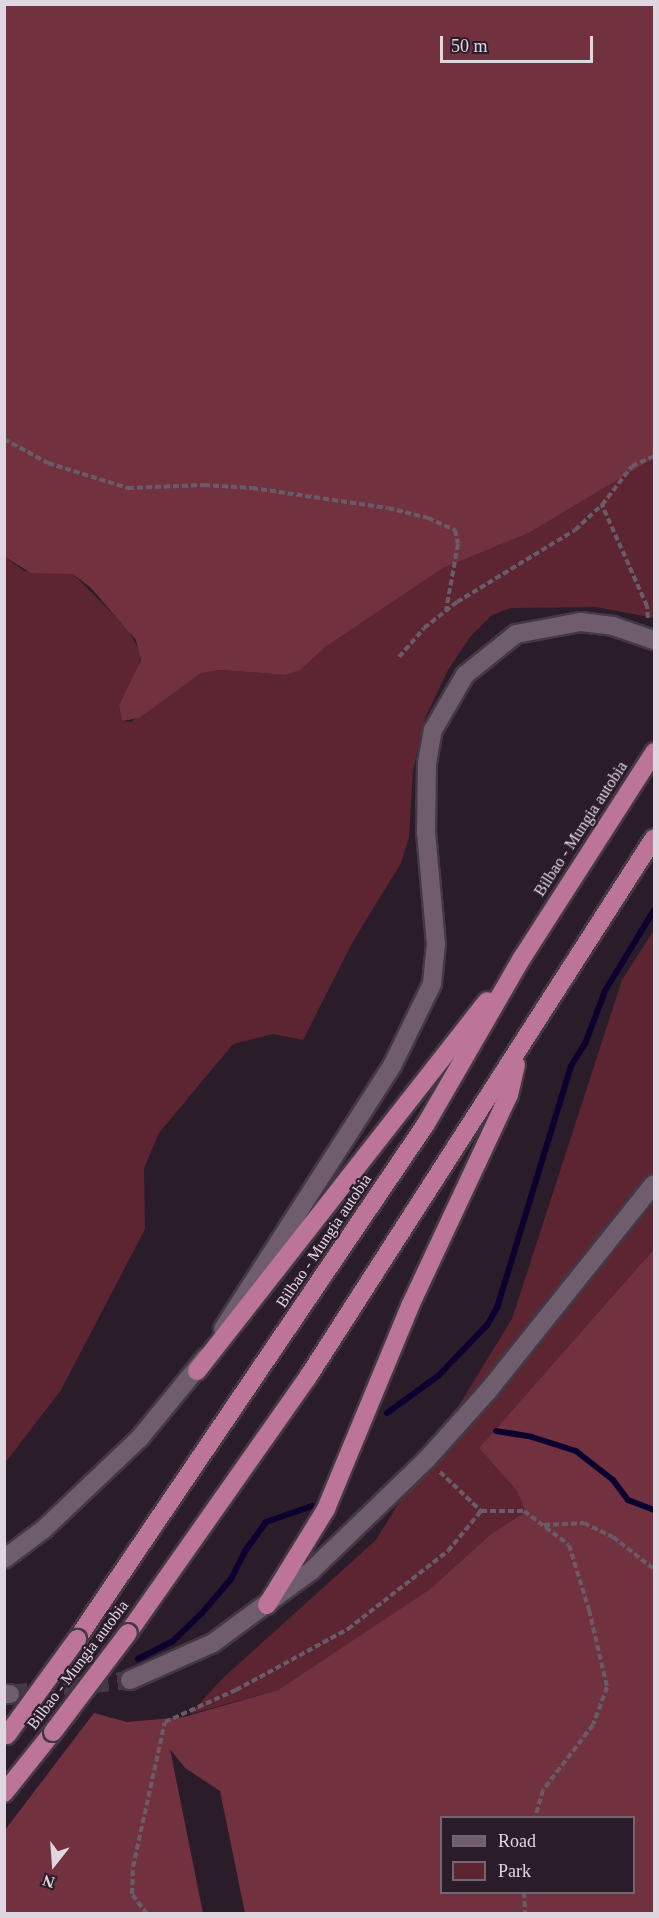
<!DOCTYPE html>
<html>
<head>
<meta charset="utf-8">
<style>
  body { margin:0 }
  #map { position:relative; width:659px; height:1918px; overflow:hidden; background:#2b1c2a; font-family:"Times New Roman",serif }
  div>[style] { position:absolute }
  .green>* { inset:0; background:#5d2532 }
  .forest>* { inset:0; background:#72313f }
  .stream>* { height:6px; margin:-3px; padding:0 3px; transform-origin:3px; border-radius:3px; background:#0c002e }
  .secondary-tunnel>* { height:18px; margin-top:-9px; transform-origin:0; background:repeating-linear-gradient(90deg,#463845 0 18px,transparent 0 27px) }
  .path>* { height:4px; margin-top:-2px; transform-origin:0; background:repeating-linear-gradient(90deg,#695c68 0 6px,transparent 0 9px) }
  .roads { filter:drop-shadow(2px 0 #443843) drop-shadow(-2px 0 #443843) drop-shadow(0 2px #443843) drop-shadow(0 -2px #443843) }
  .secondary>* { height:18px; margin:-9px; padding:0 9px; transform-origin:9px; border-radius:9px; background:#6f5d6e }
  .highway>* { height:18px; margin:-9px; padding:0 9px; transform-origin:9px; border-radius:9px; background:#bc7599 }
  .bridges { filter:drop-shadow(2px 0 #443843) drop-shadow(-2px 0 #443843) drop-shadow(0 2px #443843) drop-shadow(0 -2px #443843) }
  .highway-bridge>* { height:18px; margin:-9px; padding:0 9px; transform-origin:9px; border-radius:9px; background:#bc7599 }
  span { translate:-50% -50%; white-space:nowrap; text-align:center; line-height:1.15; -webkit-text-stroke:4.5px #2b1c2a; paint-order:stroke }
  .street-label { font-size:16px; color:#e0d6df }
  .frame { position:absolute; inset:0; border:6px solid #e0d6df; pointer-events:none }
  .legend { position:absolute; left:440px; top:1816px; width:195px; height:78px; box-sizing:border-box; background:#2b1c2a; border:2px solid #736672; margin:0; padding:8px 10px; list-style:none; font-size:18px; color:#e0d6df }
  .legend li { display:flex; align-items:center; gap:12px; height:30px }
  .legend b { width:30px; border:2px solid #736672 }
  .north { position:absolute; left:24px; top:1834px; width:60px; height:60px; -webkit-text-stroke:4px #2b1c2a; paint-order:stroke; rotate:197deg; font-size:16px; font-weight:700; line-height:24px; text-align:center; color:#e0d6df }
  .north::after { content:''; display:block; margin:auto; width:21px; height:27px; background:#e0d6df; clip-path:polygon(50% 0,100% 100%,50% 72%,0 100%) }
  .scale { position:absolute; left:440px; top:36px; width:153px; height:27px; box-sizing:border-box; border:3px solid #e0d6df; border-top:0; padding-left:8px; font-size:18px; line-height:21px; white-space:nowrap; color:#e0d6df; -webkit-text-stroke:4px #2b1c2a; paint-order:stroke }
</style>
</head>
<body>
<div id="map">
  <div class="green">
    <div style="clip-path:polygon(654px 458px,654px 618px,596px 607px,511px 608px,492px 615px,470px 637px,448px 670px,425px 718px,413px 771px,409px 837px,401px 863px,352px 943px,303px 1040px,273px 1034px,233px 1044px,159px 1133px,144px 1168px,145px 1229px,61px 1390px,5px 1463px,5px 557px,24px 571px,73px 574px,127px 628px,141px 653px,137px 673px,119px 707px,122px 721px,131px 722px,201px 673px,221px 670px,285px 675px,299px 670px,324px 648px,443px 568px,529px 533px)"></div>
    <div style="clip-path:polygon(654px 930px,654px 1249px,479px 1448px,517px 1491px,527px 1512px,491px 1534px,430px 1589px,278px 1690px,190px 1714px,222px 1679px,376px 1540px,512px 1319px,622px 980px)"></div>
  </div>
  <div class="forest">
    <div style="clip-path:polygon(5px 4px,654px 5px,654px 458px,529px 533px,443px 568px,324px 648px,300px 670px,285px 675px,221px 670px,201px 673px,139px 718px,122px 721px,119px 706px,141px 660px,136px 640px,91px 588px,73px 574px,31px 573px,5px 557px)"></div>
    <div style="clip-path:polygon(evenodd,654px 1249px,654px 1913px,245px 1913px,220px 1791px,185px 1768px,170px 1749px,203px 1913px,5px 1913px,5px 1830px,94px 1713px,127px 1722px,184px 1717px,278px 1690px,430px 1589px,491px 1534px,526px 1512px,517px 1491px,479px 1448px,654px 1249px,442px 1818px,634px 1818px,634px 1892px,442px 1892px,442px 1818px)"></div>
  </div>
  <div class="stream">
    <div style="left:387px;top:1413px;width:63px;rotate:-36deg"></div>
    <div style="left:438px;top:1376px;width:71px;rotate:-46.1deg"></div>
    <div style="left:487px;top:1325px;width:20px;rotate:-60deg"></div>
    <div style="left:497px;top:1308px;width:253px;rotate:-73deg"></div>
    <div style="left:571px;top:1066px;width:26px;rotate:-58deg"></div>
    <div style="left:585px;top:1044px;width:57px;rotate:-69.3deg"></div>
    <div style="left:605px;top:991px;width:95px;rotate:-58.8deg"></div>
    <div style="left:496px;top:1431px;width:36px;rotate:9deg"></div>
    <div style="left:532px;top:1437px;width:46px;rotate:17.7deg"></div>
    <div style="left:576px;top:1451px;width:47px;rotate:38.1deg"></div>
    <div style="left:613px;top:1480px;width:25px;rotate:53deg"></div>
    <div style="left:628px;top:1500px;width:28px;rotate:21deg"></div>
    <div style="left:138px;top:1659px;width:39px;rotate:-27deg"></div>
    <div style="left:173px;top:1641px;width:40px;rotate:-44deg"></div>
    <div style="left:202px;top:1613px;width:45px;rotate:-49.5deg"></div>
    <div style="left:231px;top:1579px;width:31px;rotate:-63deg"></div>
    <div style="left:245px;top:1551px;width:36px;rotate:-54deg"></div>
    <div style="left:266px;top:1522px;width:49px;rotate:-19.2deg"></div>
  </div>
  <div class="secondary-tunnel">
    <div style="left:10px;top:1694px;width:121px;rotate:-6.7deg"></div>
  </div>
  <div class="path">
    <div style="left:4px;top:439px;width:50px;rotate:28.6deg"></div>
    <div style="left:48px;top:463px;width:84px;rotate:17.4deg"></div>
    <div style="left:128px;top:488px;width:76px;rotate:-2.3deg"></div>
    <div style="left:204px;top:485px;width:48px;rotate:3.6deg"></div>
    <div style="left:252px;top:488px;width:137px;rotate:8.4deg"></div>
    <div style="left:388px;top:508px;width:41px;rotate:14deg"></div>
    <div style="left:428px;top:518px;width:30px;rotate:24deg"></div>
    <div style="left:455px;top:530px;width:14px;rotate:78deg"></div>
    <div style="left:458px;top:544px;width:68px;rotate:100.2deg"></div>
    <div style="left:648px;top:618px;width:12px;rotate:-95deg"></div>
    <div style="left:647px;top:606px;width:111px;rotate:-114deg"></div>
    <div style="left:602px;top:505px;width:49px;rotate:-52.4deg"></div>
    <div style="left:632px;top:466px;width:24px;rotate:-24deg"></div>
    <div style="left:399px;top:657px;width:38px;rotate:-49deg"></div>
    <div style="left:424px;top:628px;width:42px;rotate:-38.2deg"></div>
    <div style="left:457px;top:602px;width:138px;rotate:-31.4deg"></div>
    <div style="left:575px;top:530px;width:37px;rotate:-43deg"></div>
    <div style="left:440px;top:1472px;width:57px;rotate:43.6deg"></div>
    <div style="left:481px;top:1511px;width:43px"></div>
    <div style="left:524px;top:1511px;width:56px;rotate:37.1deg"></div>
    <div style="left:569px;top:1545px;width:68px;rotate:72.9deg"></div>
    <div style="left:589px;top:1610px;width:79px;rotate:76.8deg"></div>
    <div style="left:607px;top:1687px;width:40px;rotate:110.2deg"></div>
    <div style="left:593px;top:1725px;width:82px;rotate:127.6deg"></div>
    <div style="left:543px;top:1790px;width:29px;rotate:106deg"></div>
    <div style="left:544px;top:1525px;width:40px;rotate:-2.9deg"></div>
    <div style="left:584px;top:1523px;width:32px;rotate:26deg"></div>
    <div style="left:613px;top:1537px;width:52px;rotate:38deg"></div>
    <div style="left:524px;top:1892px;width:22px;rotate:87deg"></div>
    <div style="left:147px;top:1914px;width:25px;rotate:-127deg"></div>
    <div style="left:132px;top:1894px;width:27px;rotate:-88deg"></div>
    <div style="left:133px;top:1867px;width:148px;rotate:-77.6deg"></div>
    <div style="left:165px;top:1722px;width:78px;rotate:-24.3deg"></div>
    <div style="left:236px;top:1690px;width:128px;rotate:-28.6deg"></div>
    <div style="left:348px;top:1629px;width:127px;rotate:-38deg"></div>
    <div style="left:448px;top:1551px;width:52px;rotate:-50.5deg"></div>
  </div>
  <div class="roads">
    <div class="secondary">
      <div style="left:223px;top:1329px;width:313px;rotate:-57.3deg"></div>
      <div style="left:392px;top:1066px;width:91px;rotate:-64deg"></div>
      <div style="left:432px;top:984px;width:40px;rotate:-84.3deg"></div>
      <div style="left:436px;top:944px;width:111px;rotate:-95.1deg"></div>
      <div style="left:426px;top:833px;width:70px;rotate:-89.2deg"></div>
      <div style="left:427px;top:763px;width:34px;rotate:-80deg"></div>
      <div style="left:433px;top:730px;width:64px;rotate:-59.8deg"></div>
      <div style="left:465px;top:675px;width:65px;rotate:-38.8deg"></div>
      <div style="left:516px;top:634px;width:66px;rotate:-10.5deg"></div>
      <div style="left:581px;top:622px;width:32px;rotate:7deg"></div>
      <div style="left:613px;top:626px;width:43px;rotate:18.9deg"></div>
      <div style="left:4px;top:1559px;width:50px;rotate:-36.9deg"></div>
      <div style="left:44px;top:1529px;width:131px;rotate:-43.5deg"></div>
      <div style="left:139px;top:1439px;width:106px;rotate:-50.7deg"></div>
      <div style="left:130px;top:1680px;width:91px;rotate:-24deg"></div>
      <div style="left:213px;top:1643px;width:122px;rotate:-36.3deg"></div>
      <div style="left:311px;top:1571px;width:161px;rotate:-44deg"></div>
      <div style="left:427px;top:1459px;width:91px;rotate:-48.1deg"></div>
      <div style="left:488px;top:1391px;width:265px;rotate:-51.3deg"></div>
      <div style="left:4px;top:1694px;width:6px"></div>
    </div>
    <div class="highway">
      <div style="left:197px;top:1371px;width:470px;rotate:-51.9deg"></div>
      <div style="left:267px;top:1605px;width:113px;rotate:-58.4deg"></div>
      <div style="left:326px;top:1509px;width:220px;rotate:-67.5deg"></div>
      <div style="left:410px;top:1306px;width:233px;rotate:-64.9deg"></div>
      <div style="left:509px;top:1095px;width:31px;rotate:-77deg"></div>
      <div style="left:128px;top:1633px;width:313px;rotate:-54.9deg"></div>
      <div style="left:308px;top:1377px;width:640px;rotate:-57.3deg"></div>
      <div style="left:77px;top:1639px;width:622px;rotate:-55.88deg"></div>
      <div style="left:426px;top:1124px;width:192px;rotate:-60deg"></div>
      <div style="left:522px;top:958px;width:245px;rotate:-57.3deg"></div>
      <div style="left:4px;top:1793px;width:78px;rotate:-51.2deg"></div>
    </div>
  </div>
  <div class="bridges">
    <div class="highway-bridge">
      <div style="left:53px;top:1732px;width:124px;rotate:-52.9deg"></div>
      <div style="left:7px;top:1735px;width:119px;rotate:-53.9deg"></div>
    </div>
  </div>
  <div class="street-label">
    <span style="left:581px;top:829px;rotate:-57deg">Bilbao - Mungia autobia</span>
    <span style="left:324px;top:1241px;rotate:-56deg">Bilbao - Mungia autobia</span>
    <span style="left:78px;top:1665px;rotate:-53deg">Bilbao - Mungia autobia</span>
  </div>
  <div class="frame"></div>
  <ul class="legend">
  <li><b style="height:8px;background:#6f5d6e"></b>Road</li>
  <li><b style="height:16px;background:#5d2532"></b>Park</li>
  </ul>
  <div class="north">N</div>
  <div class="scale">50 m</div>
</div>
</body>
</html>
